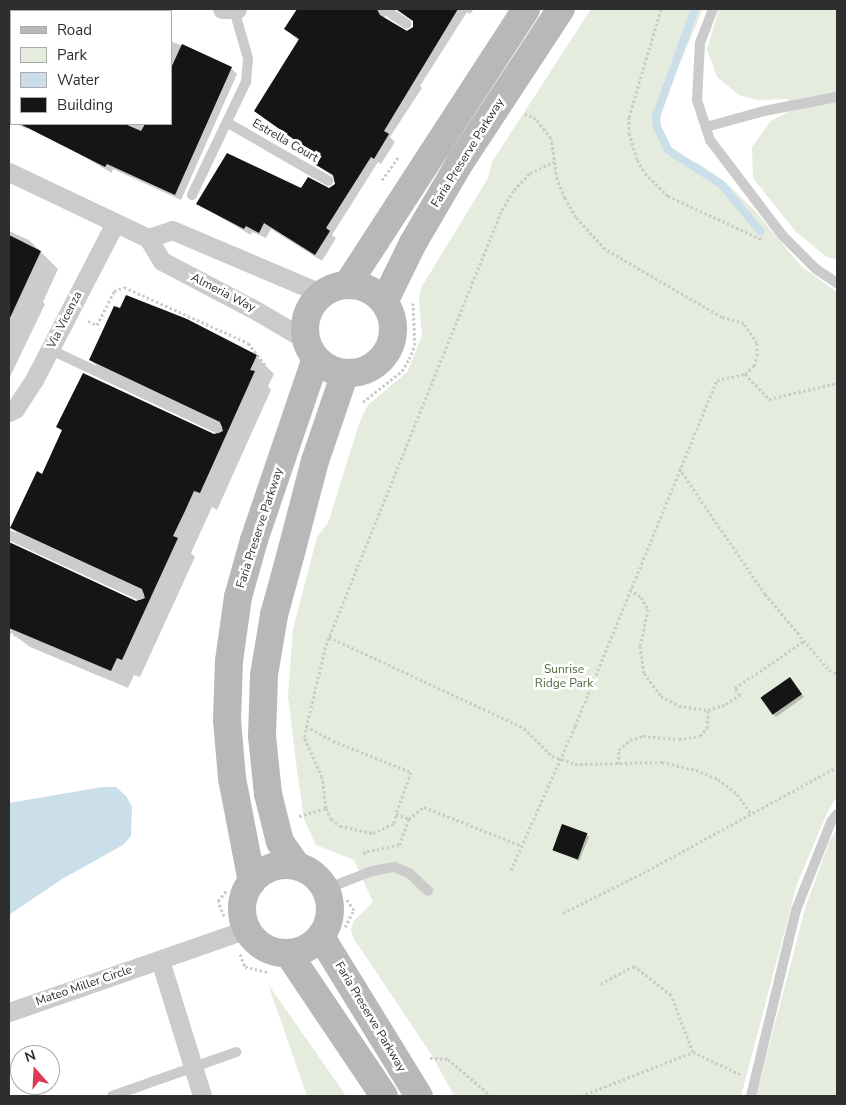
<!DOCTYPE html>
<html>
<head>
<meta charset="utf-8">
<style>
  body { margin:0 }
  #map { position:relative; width:846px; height:1105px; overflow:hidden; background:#fff; font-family:"Nunito Sans",sans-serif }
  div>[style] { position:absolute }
  .green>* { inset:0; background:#e5ebdd }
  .water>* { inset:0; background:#cadfea }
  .shadow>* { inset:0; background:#0003 }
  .stream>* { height:8px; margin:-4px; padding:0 4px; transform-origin:4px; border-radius:4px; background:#cadfea }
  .building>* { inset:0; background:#151515; transform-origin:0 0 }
  .path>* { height:3px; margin-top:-1.5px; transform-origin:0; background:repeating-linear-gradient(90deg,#cbcbcb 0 2.5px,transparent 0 5px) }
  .lane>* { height:10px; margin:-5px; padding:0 5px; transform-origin:5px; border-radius:5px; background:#cbcbcb }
  .street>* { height:19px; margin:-9.5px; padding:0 9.5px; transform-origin:9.5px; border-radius:9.5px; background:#cbcbcb }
  .secondary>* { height:28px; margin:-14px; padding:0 14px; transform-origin:14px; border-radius:14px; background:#b8b8b8 }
  .secondary>.ring { margin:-14px; padding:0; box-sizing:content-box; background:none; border:28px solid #b8b8b8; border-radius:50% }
  span { translate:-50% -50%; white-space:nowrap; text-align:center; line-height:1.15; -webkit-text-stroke:5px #fff; paint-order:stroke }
  .street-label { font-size:12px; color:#2e2e2e }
  .park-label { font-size:12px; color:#54683e }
  .frame { position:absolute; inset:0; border:10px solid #2e2e2e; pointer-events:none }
  .legend { position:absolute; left:10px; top:10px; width:162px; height:115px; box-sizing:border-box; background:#fff; border:1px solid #ababab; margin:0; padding:6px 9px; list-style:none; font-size:15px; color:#2e2e2e }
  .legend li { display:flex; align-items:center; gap:10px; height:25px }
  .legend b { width:25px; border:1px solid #ababab }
  .north { position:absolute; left:10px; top:1045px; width:50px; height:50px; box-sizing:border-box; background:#fff; border:1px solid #ababab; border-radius:50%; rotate:341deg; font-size:14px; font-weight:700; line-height:20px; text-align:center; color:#2e2e2e }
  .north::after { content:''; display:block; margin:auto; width:18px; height:22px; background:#dc3a50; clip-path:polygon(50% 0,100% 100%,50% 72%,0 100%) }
</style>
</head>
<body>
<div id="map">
  <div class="green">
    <div style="clip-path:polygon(591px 9px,703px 9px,661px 107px,656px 124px,663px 139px,678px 156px,699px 164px,723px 180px,755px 211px,801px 266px,837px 292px,837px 796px,827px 813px,797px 884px,741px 1096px,454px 1096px,433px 1057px,354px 939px,351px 930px,353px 922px,373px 902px,354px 860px,316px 845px,304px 819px,297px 770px,288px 696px,293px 629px,317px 537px,328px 523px,360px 421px,368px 405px,407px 372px,422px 336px,419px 299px,421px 288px,488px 178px,492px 162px)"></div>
    <div style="clip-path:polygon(719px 9px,837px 9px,837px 260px,827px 257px,796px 232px,753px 178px,752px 147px,771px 121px,790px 111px,788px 99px,756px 100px,739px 95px,717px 77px,707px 49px)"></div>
    <div style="clip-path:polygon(837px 829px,837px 1096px,756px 1096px,806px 905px,830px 840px)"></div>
    <div style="clip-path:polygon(268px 984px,333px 1077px,346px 1096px,307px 1096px)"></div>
  </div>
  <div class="water">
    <div style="clip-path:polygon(102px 787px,116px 787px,126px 796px,132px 807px,131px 836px,123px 845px,62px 879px,9px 915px,9px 803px)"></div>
  </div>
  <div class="shadow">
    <div style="clip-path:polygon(9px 9px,85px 9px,11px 11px,11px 122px)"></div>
    <div style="clip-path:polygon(evenodd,299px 9px,474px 9px,470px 14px,467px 12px,420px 86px,422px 88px,390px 137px,395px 142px,381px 164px,378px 162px,332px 235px,336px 238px,322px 261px,271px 229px,266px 238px,252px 232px,251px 235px,198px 204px,302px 189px,329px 189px,337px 185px,335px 178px,317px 165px,321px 159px,255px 111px,299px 41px,285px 29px,299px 9px,395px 9px,413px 21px,414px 28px,403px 31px,385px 20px,384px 12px,395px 9px)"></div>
    <div style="clip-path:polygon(171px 41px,231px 68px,237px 74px,181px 200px,113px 169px,112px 173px,48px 136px,53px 124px,171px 124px)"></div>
    <div style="clip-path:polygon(16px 124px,29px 124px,27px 129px)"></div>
    <div style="clip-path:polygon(9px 231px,29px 240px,58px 269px,43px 302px,45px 304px,9px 379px)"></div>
    <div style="clip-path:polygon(161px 308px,256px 356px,274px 374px,268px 386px,271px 390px,217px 510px,212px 507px,202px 529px,191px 553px,195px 557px,140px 677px,134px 675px,128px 688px,30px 647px,9px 631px,9px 543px,136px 603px,145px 599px,29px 546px,12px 528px,43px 476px,63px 432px,58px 427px,214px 436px,223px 432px,108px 378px,91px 360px,121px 310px,159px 311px)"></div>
    <div style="clip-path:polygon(790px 678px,804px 697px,776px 717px,773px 714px)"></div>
    <div style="clip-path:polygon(586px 834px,589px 837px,579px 861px,554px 849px)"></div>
  </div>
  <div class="stream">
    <div style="left:695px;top:9px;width:115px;rotate:109.9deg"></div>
    <div style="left:656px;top:117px;width:10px;rotate:84deg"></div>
    <div style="left:657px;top:127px;width:25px;rotate:64deg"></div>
    <div style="left:668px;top:150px;width:64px;rotate:32.9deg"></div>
    <div style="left:722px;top:185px;width:60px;rotate:50.4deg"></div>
  </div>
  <div class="building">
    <div style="clip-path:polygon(297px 9px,377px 9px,380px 15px,407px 31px,413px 27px,413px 21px,396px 9px,458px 9px,384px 131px,389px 134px,374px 159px,371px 157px,326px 228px,330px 231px,315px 255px,264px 223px,259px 233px,246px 226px,244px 229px,196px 204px,227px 153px,301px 188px,308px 177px,329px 188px,335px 184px,333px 175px,316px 165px,320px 158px,254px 111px,299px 39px,284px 29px)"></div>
    <div style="clip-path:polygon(182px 44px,232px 67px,175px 195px,107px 164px,105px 167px,20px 124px,125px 124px,141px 131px,145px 124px,171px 124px,171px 68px)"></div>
    <div style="clip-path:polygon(9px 235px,41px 251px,9px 320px)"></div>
    <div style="clip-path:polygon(126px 295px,187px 319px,257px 355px,250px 370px,255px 371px,200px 493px,194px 491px,185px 511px,173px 536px,178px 538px,122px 660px,117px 658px,111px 671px,9px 628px,9px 542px,136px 601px,145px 598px,142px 589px,10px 528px,37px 471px,42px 474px,62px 430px,56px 427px,83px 373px,214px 434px,223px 431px,220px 422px,89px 360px,114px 306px,120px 308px)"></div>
    <div style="left:790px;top:677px;width:21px;height:36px;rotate:55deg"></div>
    <div style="left:562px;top:824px;width:27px;height:28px;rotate:20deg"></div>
  </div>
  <div class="path">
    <div style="left:661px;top:9px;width:113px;rotate:106.5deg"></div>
    <div style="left:629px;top:117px;width:16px;rotate:90deg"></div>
    <div style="left:629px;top:133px;width:28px;rotate:73deg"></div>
    <div style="left:637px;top:160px;width:15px;rotate:58deg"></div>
    <div style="left:645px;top:173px;width:33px;rotate:45deg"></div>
    <div style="left:668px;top:196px;width:105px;rotate:24.9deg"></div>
    <div style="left:382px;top:180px;width:28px;rotate:-55deg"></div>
    <div style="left:88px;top:321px;width:10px;rotate:24deg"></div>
    <div style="left:97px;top:325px;width:38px;rotate:-63deg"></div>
    <div style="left:114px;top:291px;width:11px;rotate:-22deg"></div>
    <div style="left:124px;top:287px;width:136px;rotate:24.3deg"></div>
    <div style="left:248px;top:343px;width:28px;rotate:52deg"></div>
    <div style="left:265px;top:365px;width:72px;rotate:114.4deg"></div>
    <div style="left:745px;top:374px;width:35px;rotate:46deg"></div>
    <div style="left:769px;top:399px;width:70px;rotate:-13.2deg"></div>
    <div style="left:363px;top:402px;width:50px;rotate:-38.5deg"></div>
    <div style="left:402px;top:371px;width:14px;rotate:-60deg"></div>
    <div style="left:409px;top:359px;width:15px;rotate:-67deg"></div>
    <div style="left:415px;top:345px;width:42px;rotate:-92.7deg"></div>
    <div style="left:679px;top:468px;width:153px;rotate:55.7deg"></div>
    <div style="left:765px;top:594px;width:99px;rotate:49.9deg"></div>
    <div style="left:829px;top:670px;width:9px;rotate:27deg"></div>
    <div style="left:630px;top:589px;width:14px;rotate:36deg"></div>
    <div style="left:641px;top:597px;width:14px;rotate:60deg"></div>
    <div style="left:648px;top:609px;width:38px;rotate:102deg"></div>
    <div style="left:640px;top:646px;width:27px;rotate:82deg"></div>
    <div style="left:644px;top:673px;width:29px;rotate:54deg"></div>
    <div style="left:661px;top:696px;width:21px;rotate:29deg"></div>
    <div style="left:679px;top:706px;width:29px;rotate:8deg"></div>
    <div style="left:708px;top:710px;width:19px;rotate:-18deg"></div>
    <div style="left:726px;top:704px;width:17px;rotate:-33deg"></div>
    <div style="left:740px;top:695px;width:9px;rotate:-126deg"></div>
    <div style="left:735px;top:688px;width:83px;rotate:-34.3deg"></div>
    <div style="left:157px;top:599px;width:176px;rotate:-65.2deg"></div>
    <div style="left:9px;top:632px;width:99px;rotate:25deg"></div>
    <div style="left:99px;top:674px;width:14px"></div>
    <div style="left:113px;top:674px;width:19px;rotate:-39deg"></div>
    <div style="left:128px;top:662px;width:63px;rotate:-64.7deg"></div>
    <div style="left:329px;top:637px;width:215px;rotate:25deg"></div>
    <div style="left:524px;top:728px;width:40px;rotate:45deg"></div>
    <div style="left:552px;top:756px;width:24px;rotate:19deg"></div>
    <div style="left:575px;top:764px;width:87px;rotate:-1.3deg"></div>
    <div style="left:662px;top:762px;width:35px;rotate:13deg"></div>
    <div style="left:696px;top:770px;width:24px;rotate:22deg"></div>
    <div style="left:718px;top:779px;width:24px;rotate:38deg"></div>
    <div style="left:737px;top:794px;width:24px;rotate:55deg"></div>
    <div style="left:306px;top:726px;width:31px;rotate:29deg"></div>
    <div style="left:333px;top:741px;width:84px;rotate:21.7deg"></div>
    <div style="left:411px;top:772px;width:45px;rotate:109.7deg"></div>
    <div style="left:618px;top:764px;width:14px;rotate:-86deg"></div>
    <div style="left:619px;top:750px;width:15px;rotate:-42deg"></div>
    <div style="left:630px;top:740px;width:14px;rotate:-17deg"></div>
    <div style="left:643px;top:736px;width:36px;rotate:5deg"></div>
    <div style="left:679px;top:739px;width:21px;rotate:-8deg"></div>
    <div style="left:700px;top:736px;width:11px;rotate:-49deg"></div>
    <div style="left:707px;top:728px;width:18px;rotate:-87deg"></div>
    <div style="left:326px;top:808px;width:31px;rotate:-97deg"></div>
    <div style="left:322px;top:777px;width:44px;rotate:-114.2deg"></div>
    <div style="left:304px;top:737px;width:95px;rotate:-76.6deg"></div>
    <div style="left:326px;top:645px;width:469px;rotate:-68deg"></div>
    <div style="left:502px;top:210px;width:23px;rotate:-59deg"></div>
    <div style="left:514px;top:190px;width:23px;rotate:-47deg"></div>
    <div style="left:530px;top:173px;width:26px;rotate:-25deg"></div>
    <div style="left:299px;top:816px;width:28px;rotate:-17deg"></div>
    <div style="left:326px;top:808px;width:12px;rotate:66deg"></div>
    <div style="left:331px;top:819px;width:11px;rotate:38deg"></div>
    <div style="left:340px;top:826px;width:34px;rotate:12deg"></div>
    <div style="left:373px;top:833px;width:23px;rotate:-25deg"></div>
    <div style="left:394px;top:823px;width:9px;rotate:-77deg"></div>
    <div style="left:396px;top:814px;width:14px;rotate:21deg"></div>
    <div style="left:409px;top:819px;width:28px;rotate:111deg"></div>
    <div style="left:399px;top:845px;width:36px;rotate:169deg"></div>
    <div style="left:364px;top:852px;width:4px;rotate:63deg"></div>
    <div style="left:409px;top:819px;width:19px;rotate:-39deg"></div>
    <div style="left:424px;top:807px;width:105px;rotate:21.7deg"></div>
    <div style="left:511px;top:870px;width:158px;rotate:-66deg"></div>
    <div style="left:575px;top:726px;width:374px;rotate:-67.7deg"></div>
    <div style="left:717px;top:380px;width:29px;rotate:-12deg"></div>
    <div style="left:745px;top:374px;width:12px;rotate:-42deg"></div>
    <div style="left:754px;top:366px;width:10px;rotate:-73deg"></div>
    <div style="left:757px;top:356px;width:13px;rotate:-90deg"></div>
    <div style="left:757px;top:343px;width:24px;rotate:-123deg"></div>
    <div style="left:744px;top:323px;width:23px;rotate:-165deg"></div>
    <div style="left:722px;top:317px;width:135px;rotate:-149.8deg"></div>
    <div style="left:605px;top:249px;width:43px;rotate:-132.2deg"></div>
    <div style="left:576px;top:217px;width:22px;rotate:-120deg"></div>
    <div style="left:565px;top:198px;width:21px;rotate:-113deg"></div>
    <div style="left:557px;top:179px;width:41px;rotate:-98.3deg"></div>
    <div style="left:551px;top:138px;width:24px;rotate:-128deg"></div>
    <div style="left:536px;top:119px;width:13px;rotate:-153deg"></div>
    <div style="left:563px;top:913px;width:89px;rotate:-26.6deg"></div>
    <div style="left:643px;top:873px;width:221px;rotate:-28.7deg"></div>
    <div style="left:224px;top:916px;width:16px;rotate:-112deg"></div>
    <div style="left:218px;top:901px;width:14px;rotate:-51deg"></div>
    <div style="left:345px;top:927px;width:19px;rotate:-62deg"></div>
    <div style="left:354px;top:910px;width:14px;rotate:-124deg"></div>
    <div style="left:240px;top:954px;width:14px;rotate:69deg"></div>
    <div style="left:245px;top:967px;width:25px;rotate:12deg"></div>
    <div style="left:693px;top:1052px;width:52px;rotate:25.1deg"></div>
    <div style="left:430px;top:1058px;width:18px;rotate:3deg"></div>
    <div style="left:448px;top:1059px;width:57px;rotate:40.7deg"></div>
    <div style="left:581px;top:1096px;width:120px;rotate:-21.4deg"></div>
    <div style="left:693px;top:1052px;width:61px;rotate:-111.1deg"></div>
    <div style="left:671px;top:995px;width:47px;rotate:-141.9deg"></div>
    <div style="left:634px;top:966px;width:38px;rotate:152deg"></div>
  </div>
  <div class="lane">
    <div style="left:384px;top:9px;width:27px;rotate:33deg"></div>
    <div style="left:713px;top:9px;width:36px;rotate:111deg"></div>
    <div style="left:700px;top:43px;width:57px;rotate:93deg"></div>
    <div style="left:697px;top:100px;width:42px;rotate:72deg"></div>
    <div style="left:710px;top:140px;width:119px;rotate:52.8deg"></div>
    <div style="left:782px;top:235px;width:48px;rotate:45deg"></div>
    <div style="left:816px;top:269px;width:25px;rotate:34deg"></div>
    <div style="left:95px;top:11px;width:2px;rotate:-63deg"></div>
    <div style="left:228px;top:123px;width:116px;rotate:29.9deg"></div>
    <div style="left:706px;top:127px;width:60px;rotate:-15.4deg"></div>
    <div style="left:764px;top:111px;width:74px;rotate:-10.9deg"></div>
    <div style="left:192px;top:195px;width:125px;rotate:-64.5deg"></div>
    <div style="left:246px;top:82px;width:24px;rotate:-85deg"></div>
    <div style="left:248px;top:58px;width:50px;rotate:-106.3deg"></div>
    <div style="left:49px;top:349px;width:186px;rotate:25.2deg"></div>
    <div style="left:9px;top:535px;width:143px;rotate:24.8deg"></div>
    <div style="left:326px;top:889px;width:49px;rotate:-21.4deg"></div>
    <div style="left:372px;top:871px;width:22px;rotate:-10deg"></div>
    <div style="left:394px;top:867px;width:16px;rotate:22deg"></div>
    <div style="left:409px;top:873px;width:26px;rotate:43deg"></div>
    <div style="left:112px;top:1096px;width:132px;rotate:-19.5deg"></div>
    <div style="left:751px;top:1096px;width:191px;rotate:-76.4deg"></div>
    <div style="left:796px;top:910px;width:95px;rotate:-68.3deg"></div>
    <div style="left:831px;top:822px;width:10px;rotate:-53deg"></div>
  </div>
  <div class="street">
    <div style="left:222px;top:9px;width:15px"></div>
    <div style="left:9px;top:172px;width:154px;rotate:25.4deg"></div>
    <div style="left:148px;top:238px;width:27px;rotate:59deg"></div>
    <div style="left:162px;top:261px;width:107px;rotate:27.8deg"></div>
    <div style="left:257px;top:311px;width:57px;rotate:30.6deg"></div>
    <div style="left:148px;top:238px;width:25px;rotate:-18deg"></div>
    <div style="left:172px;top:230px;width:164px;rotate:23deg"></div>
    <div style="left:9px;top:412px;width:7px;rotate:-27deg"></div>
    <div style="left:15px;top:409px;width:35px;rotate:-57deg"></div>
    <div style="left:34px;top:380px;width:177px;rotate:-62.7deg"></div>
    <div style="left:160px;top:960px;width:142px;rotate:72.8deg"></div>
    <div style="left:9px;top:1012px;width:252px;rotate:-19.2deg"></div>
  </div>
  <div class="secondary">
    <div style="left:347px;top:285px;width:329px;rotate:-57deg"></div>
    <div class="ring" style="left:305px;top:285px;width:60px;height:60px"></div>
    <div style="left:384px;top:302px;width:66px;rotate:-63.8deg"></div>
    <div style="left:413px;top:243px;width:95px;rotate:-59.7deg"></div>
    <div style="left:461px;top:161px;width:182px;rotate:-56.7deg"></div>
    <div class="ring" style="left:242px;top:865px;width:60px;height:60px"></div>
    <div style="left:297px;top:866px;width:29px;rotate:-125deg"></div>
    <div style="left:280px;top:842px;width:49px;rotate:-104deg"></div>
    <div style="left:268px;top:794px;width:58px;rotate:-95.9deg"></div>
    <div style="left:262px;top:736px;width:61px;rotate:-88.1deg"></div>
    <div style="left:264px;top:675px;width:61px;rotate:-80.5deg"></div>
    <div style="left:274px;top:615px;width:68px;rotate:-74.7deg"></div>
    <div style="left:292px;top:549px;width:91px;rotate:-75.4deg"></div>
    <div style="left:315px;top:461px;width:93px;rotate:-71.2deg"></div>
    <div style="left:252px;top:882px;width:106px;rotate:-100.9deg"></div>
    <div style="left:232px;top:778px;width:58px;rotate:-94.9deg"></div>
    <div style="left:227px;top:720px;width:59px;rotate:-88.1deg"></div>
    <div style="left:229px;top:661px;width:65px;rotate:-82deg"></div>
    <div style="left:238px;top:597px;width:59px;rotate:-74.3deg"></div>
    <div style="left:254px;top:540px;width:192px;rotate:-71.2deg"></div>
    <div style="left:321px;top:937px;width:187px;rotate:58.4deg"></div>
    <div style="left:288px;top:953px;width:172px;rotate:56.1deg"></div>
  </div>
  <div class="street-label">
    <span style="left:285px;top:141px;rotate:30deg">Estrella Court</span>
    <span style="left:468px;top:153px;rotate:-58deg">Faria Preserve Parkway</span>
    <span style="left:223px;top:293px;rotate:27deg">Almeria Way</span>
    <span style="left:65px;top:320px;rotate:-63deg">Via Vicenza</span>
    <span style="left:260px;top:528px;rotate:-72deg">Faria Preserve Parkway</span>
    <span style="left:84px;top:986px;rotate:-19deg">Mateo Miller Circle</span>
    <span style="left:370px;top:1017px;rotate:59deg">Faria Preserve Parkway</span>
  </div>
  <div class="park-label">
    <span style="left:564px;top:677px">Sunrise<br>Ridge Park</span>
  </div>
  <div class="frame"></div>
  <ul class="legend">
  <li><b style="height:6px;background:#b8b8b8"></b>Road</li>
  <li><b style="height:14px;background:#e5ebdd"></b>Park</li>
  <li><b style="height:14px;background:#cadfea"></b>Water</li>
  <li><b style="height:14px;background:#151515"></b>Building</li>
  </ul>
  <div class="north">N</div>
</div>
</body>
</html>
